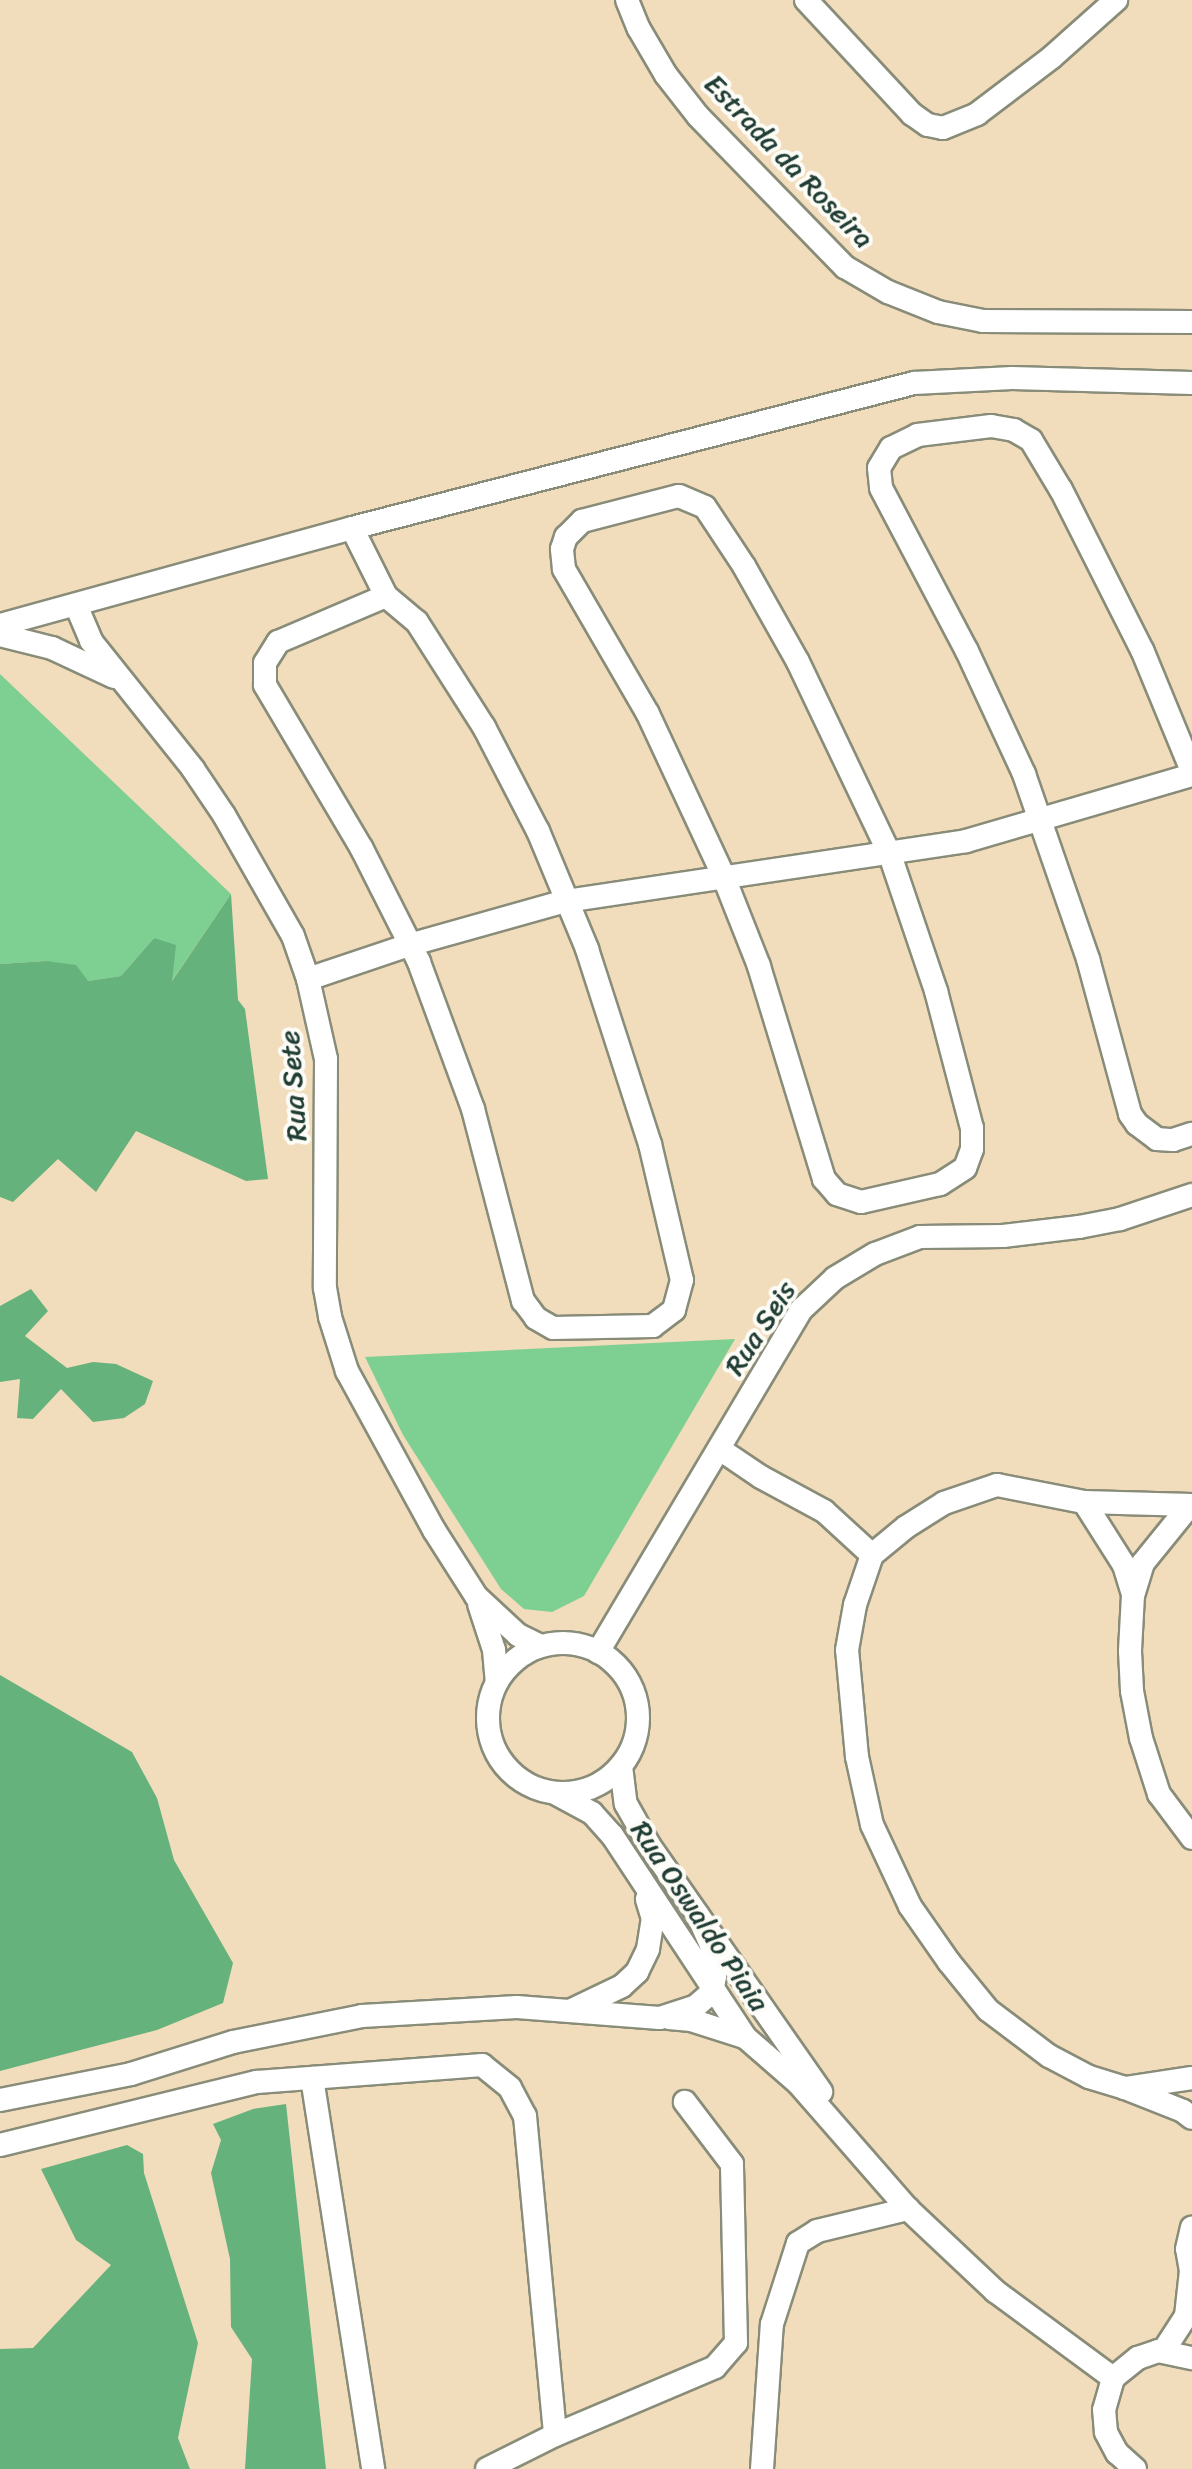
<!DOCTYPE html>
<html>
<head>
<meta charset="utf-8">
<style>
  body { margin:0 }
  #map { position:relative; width:1192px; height:2469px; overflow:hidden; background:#f1dcbc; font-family:Sriracha,sans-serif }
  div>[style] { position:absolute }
  .green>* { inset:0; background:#7dd092 }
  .forest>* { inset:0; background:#66b27c }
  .roads { filter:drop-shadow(2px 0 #888c78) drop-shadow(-2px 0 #888c78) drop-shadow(0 2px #888c78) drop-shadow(0 -2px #888c78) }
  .minor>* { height:22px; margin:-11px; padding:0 11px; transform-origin:11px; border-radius:11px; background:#fff }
  .minor>.ring { margin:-11px; padding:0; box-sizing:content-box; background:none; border:22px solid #fff; border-radius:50% }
  span { translate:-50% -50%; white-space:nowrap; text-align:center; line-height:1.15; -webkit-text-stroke:8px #fdfcf7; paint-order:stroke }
  .street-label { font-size:28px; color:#1f3d34 }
</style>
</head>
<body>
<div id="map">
  <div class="green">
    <div style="clip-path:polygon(0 674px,231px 894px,171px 982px,154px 938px,121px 976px,88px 981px,46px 961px,0 964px)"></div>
    <div style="clip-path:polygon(735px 1339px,584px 1596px,552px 1612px,524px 1609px,501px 1589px,403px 1435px,365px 1357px)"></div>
  </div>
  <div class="forest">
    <div style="clip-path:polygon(231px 894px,238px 1000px,245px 1009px,268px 1179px,246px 1181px,136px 1131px,96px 1192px,58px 1159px,13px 1202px,0 1197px,0 964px,46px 961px,76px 965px,88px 981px,121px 976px,154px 938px,176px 945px,172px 981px)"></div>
    <div style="clip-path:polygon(31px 1289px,48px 1311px,25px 1336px,67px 1368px,93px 1362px,116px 1364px,153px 1381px,145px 1404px,124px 1418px,93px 1422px,61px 1389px,33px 1419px,17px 1418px,20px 1379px,0 1382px,0 1306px)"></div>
    <div style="clip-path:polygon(0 1675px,132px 1752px,157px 1798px,174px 1860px,233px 1963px,223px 2003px,157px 2030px,0 2071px)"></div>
    <div style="clip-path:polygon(286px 2104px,326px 2469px,245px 2469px,252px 2359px,231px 2327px,230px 2259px,211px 2173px,221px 2140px,213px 2124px,253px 2109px)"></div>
    <div style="clip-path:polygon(127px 2145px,143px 2154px,144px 2173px,198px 2343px,178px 2438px,190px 2469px,0 2469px,0 2349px,33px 2348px,111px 2265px,76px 2240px,41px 2169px)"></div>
  </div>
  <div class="roads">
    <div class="minor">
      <div style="left:627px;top:0;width:31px;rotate:68deg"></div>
      <div style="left:639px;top:29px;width:53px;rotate:59.6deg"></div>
      <div style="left:666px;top:75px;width:52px;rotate:52deg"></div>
      <div style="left:698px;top:116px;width:211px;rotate:45.8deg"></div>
      <div style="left:845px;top:267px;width:50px;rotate:30.2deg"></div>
      <div style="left:888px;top:292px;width:54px;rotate:21.8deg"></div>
      <div style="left:938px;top:312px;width:46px;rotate:11.3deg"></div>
      <div style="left:983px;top:321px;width:209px;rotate:0.3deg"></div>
      <div style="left:806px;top:0;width:156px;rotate:47.1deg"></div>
      <div style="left:912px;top:114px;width:19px;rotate:35deg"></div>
      <div style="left:928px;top:125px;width:15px;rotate:11deg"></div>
      <div style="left:943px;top:128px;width:37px;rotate:-22deg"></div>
      <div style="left:977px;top:114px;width:94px;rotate:-37.2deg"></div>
      <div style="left:1052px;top:57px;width:86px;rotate:-41.7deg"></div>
      <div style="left:679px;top:496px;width:28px;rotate:23deg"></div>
      <div style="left:705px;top:507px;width:71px;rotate:56.5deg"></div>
      <div style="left:744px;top:566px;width:110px;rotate:60.6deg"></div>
      <div style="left:798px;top:662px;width:214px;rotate:64.5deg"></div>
      <div style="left:890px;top:855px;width:144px;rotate:71.3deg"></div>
      <div style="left:936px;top:991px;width:142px;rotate:75.3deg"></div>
      <div style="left:972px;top:1128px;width:21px;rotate:90deg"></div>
      <div style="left:972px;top:1149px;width:20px;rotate:110deg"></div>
      <div style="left:965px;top:1168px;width:30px;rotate:147deg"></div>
      <div style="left:940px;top:1184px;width:81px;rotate:167.2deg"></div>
      <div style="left:861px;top:1202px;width:25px;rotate:-162deg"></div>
      <div style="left:837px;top:1194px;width:20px;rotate:-131deg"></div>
      <div style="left:824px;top:1179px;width:223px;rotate:-107deg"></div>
      <div style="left:759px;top:966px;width:98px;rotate:-111.6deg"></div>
      <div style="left:723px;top:875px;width:178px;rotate:-115deg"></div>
      <div style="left:648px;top:714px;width:168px;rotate:-120.1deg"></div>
      <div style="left:564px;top:569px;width:20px;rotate:-96deg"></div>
      <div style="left:562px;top:549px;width:13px;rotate:-72deg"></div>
      <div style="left:566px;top:537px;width:23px;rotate:-45deg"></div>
      <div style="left:582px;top:521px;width:100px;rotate:-14.5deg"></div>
      <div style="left:352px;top:528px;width:76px;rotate:63.4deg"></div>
      <div style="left:386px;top:596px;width:40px;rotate:40deg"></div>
      <div style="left:417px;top:622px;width:125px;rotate:57.5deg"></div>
      <div style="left:484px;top:727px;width:117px;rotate:62.6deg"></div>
      <div style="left:538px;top:831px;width:128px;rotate:67.4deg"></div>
      <div style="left:587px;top:949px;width:205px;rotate:72.1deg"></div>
      <div style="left:650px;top:1144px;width:140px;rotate:76.8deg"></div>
      <div style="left:682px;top:1280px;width:31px;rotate:105deg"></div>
      <div style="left:674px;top:1310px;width:26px;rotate:143deg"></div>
      <div style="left:653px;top:1326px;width:100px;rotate:178.9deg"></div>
      <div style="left:553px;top:1328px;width:20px;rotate:-150deg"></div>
      <div style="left:536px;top:1318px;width:21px;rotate:-127deg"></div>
      <div style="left:523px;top:1301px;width:198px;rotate:-104.6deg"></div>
      <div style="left:473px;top:1109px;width:157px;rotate:-110.2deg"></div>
      <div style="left:419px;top:962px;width:127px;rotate:-116.8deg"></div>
      <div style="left:362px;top:849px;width:191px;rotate:-120.6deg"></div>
      <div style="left:265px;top:685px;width:22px;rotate:-90deg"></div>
      <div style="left:265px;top:663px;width:25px;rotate:-58deg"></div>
      <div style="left:278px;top:642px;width:117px;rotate:-23.1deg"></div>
      <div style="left:76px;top:605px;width:39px;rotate:67deg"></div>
      <div style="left:91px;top:641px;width:164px;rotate:51.4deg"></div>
      <div style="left:193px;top:769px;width:55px;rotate:56deg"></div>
      <div style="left:224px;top:815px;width:139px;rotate:60.3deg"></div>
      <div style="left:293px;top:936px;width:46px;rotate:70.8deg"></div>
      <div style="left:308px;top:979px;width:82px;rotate:77.3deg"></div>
      <div style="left:326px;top:1059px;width:229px;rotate:90.3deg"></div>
      <div style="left:325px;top:1288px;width:29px;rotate:80deg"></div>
      <div style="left:330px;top:1317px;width:57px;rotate:72.5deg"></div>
      <div style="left:347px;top:1371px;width:181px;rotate:61.3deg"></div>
      <div style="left:434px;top:1530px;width:78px;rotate:57.5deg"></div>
      <div style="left:476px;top:1596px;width:57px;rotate:42.9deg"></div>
      <div style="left:518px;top:1635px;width:25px;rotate:26deg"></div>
      <div style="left:0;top:625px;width:365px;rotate:-15.4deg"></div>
      <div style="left:352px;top:528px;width:580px;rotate:-14.47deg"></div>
      <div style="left:914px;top:383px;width:98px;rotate:-2.9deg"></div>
      <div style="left:1012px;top:378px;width:180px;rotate:1.6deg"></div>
      <div style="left:0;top:635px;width:54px;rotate:14deg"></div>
      <div style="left:52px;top:648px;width:68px;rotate:25.1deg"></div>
      <div style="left:1192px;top:771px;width:129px;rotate:-112.4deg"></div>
      <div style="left:1143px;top:652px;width:182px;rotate:-116.8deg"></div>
      <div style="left:1061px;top:490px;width:58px;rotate:-121deg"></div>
      <div style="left:1031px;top:440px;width:20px;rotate:-150deg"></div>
      <div style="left:1014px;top:430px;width:23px;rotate:-170deg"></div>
      <div style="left:991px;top:426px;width:74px;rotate:173deg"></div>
      <div style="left:918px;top:435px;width:30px;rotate:154deg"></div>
      <div style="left:891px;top:448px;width:23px;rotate:121deg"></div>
      <div style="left:879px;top:468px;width:20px;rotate:84deg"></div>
      <div style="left:881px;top:488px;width:184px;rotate:62.2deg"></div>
      <div style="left:967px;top:651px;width:136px;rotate:65.1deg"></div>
      <div style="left:1024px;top:774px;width:196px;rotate:70.9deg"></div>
      <div style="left:1088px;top:959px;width:161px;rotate:74.8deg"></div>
      <div style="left:1130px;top:1114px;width:12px;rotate:55deg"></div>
      <div style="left:1137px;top:1124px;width:25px;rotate:37deg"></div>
      <div style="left:1157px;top:1139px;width:16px;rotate:4deg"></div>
      <div style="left:1173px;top:1140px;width:20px;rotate:-18deg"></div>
      <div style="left:308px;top:979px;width:107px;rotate:-18.6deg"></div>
      <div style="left:409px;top:945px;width:163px;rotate:-15.7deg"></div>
      <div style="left:566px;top:901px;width:404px;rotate:-8.5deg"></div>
      <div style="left:966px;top:841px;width:235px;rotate:-16.3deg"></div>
      <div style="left:721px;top:1450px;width:48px;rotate:34deg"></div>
      <div style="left:761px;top:1477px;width:72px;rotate:28.4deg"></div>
      <div style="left:824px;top:1511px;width:65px;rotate:42.5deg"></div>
      <div style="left:1084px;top:1502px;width:75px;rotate:57.6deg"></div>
      <div style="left:1124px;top:1565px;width:31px;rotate:73deg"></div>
      <div style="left:1190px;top:1505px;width:75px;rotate:129deg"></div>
      <div style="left:1143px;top:1563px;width:34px;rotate:107deg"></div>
      <div style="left:1133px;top:1595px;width:56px;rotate:93.1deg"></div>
      <div style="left:1130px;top:1651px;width:40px;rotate:87.1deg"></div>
      <div style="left:1132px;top:1691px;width:48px;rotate:79.2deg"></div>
      <div style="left:1141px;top:1738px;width:59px;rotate:72.2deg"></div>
      <div style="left:1159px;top:1794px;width:55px;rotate:53.1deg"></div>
      <div style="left:479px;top:1604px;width:48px;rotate:71.9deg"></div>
      <div style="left:494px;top:1650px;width:32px;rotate:85deg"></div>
      <div class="ring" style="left:488px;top:1643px;width:128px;height:128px"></div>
      <div style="left:598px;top:1652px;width:399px;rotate:-59.3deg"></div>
      <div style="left:802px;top:1309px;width:45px;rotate:-43.2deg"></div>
      <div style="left:835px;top:1278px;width:47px;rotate:-31deg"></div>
      <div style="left:875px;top:1254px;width:48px;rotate:-20.7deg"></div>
      <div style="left:920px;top:1237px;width:83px;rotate:-0.7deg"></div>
      <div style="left:1003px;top:1236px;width:77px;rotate:-6.8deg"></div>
      <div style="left:1079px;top:1227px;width:42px;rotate:-11deg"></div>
      <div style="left:1120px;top:1219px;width:76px;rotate:-18.4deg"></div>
      <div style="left:621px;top:1766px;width:38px;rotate:83deg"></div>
      <div style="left:626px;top:1804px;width:47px;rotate:60.7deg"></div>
      <div style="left:649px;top:1845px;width:301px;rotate:55.1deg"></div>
      <div style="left:555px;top:1793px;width:42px;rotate:28.4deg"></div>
      <div style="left:592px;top:1813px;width:30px;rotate:48deg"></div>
      <div style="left:612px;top:1835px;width:242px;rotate:56.6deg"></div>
      <div style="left:745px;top:2037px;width:70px;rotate:41deg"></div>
      <div style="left:798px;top:2083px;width:167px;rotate:48.9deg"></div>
      <div style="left:908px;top:2209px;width:120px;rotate:43.3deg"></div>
      <div style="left:995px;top:2291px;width:147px;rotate:36.4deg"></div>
      <div style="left:572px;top:2010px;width:55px;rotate:-25.6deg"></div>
      <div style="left:622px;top:1986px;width:21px;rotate:-43deg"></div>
      <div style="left:637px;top:1972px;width:25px;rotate:-64deg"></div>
      <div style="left:648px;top:1949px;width:30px;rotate:-81deg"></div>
      <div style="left:653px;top:1919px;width:21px;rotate:-107deg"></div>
      <div style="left:669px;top:2018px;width:22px;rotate:5deg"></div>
      <div style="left:691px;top:2020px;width:56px;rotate:17.8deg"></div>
      <div style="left:312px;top:2078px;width:396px;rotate:81.1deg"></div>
      <div style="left:1192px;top:2078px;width:68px;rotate:171.5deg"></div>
      <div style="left:1125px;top:2088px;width:62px;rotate:21.6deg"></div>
      <div style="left:1183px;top:2111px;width:11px;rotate:38deg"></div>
      <div style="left:1125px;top:2088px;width:38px;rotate:-163deg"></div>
      <div style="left:1089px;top:2077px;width:45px;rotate:-152.3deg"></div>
      <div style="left:1049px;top:2056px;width:76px;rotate:-143deg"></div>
      <div style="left:988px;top:2010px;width:62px;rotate:-129.1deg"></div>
      <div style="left:949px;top:1962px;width:68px;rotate:-124.9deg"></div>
      <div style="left:910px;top:1906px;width:89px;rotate:-115.1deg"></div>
      <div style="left:872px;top:1825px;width:70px;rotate:-102.4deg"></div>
      <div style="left:857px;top:1757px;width:107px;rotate:-95.3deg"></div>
      <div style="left:847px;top:1650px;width:46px;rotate:-79.9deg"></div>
      <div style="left:855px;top:1605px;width:53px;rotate:-71.2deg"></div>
      <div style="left:872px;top:1555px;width:44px;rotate:-39.5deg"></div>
      <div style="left:906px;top:1527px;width:45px;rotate:-32.3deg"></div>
      <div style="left:944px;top:1503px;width:56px;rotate:-18.8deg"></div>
      <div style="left:997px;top:1485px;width:89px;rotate:11.1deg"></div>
      <div style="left:1084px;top:1502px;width:108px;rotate:1.6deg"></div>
      <div style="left:0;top:2100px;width:134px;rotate:-11.2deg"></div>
      <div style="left:131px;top:2074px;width:107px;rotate:-17.4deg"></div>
      <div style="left:233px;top:2042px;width:132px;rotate:-11.4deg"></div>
      <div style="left:362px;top:2016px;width:155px;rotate:-3.3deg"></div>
      <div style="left:517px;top:2007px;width:143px;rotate:4.4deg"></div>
      <div style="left:660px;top:2018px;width:38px;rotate:-18deg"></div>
      <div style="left:696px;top:2006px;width:21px;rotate:-41deg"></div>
      <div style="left:712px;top:1992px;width:16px;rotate:-79deg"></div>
      <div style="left:715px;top:1976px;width:31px;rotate:-97deg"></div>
      <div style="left:711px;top:1945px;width:34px;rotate:-114deg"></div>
      <div style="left:0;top:2145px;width:265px;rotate:-13.8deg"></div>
      <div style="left:257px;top:2082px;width:226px;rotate:-4.3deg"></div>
      <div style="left:482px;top:2065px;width:36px;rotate:39deg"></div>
      <div style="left:510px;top:2088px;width:32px;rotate:62deg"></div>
      <div style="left:525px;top:2116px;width:320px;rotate:84.6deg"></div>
      <div style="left:555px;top:2435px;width:174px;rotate:-23deg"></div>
      <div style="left:715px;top:2367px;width:32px;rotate:-49deg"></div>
      <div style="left:736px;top:2343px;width:179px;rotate:-91.3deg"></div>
      <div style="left:732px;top:2164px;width:78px;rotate:-127.2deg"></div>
      <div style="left:1164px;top:2350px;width:40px;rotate:-57.1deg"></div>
      <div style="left:1186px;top:2316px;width:45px;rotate:-83.7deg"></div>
      <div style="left:1191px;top:2271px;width:22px;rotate:-100deg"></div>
      <div style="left:1187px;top:2249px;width:22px;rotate:-77deg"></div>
      <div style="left:487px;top:2469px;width:76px;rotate:-26.6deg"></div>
      <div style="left:762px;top:2469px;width:145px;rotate:-86.1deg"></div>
      <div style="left:772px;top:2324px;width:85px;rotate:-72.2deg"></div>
      <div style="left:798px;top:2243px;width:22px;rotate:-32deg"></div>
      <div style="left:817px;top:2231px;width:94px;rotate:-13.6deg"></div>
      <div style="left:1135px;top:2469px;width:24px;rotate:-138deg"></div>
      <div style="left:1117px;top:2453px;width:24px;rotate:-118deg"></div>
      <div style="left:1106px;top:2432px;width:22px;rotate:-95deg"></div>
      <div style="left:1104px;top:2410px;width:33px;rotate:-74deg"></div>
      <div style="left:1113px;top:2378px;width:32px;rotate:-39deg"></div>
      <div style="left:1138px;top:2358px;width:21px;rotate:-19deg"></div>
      <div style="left:1158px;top:2351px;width:35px;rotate:12deg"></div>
    </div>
  </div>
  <div class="street-label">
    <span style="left:789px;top:161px;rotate:46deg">Estrada da Roseira</span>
    <span style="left:293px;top:1086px;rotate:-94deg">Rua Sete</span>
    <span style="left:760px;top:1328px;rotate:-57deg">Rua Seis</span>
    <span style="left:700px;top:1916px;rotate:56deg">Rua Oswaldo Piaia</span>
  </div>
</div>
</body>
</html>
